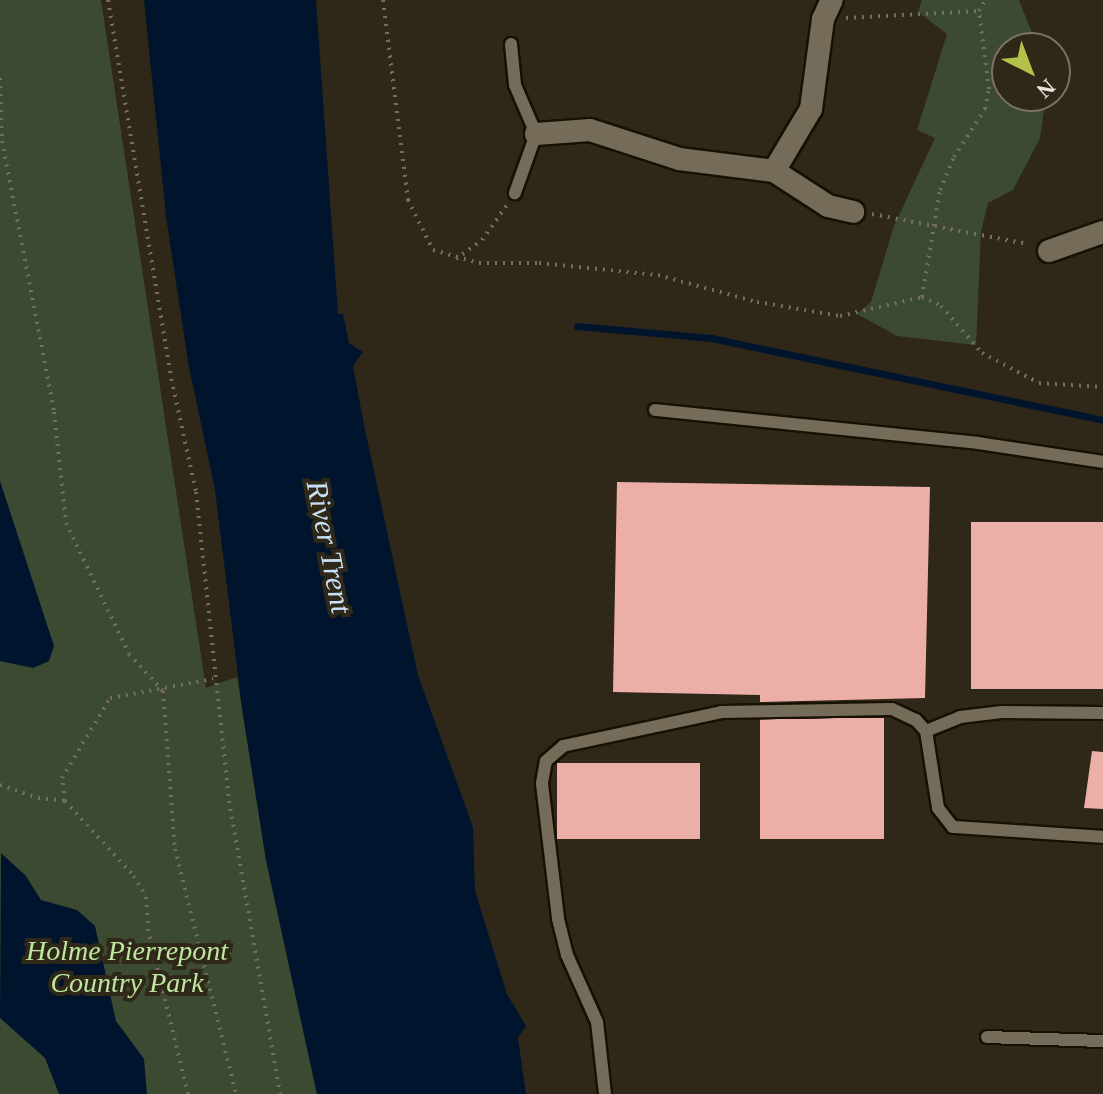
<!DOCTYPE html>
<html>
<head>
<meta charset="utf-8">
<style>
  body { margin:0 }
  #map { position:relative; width:1103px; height:1094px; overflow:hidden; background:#2f2717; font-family:Georgia,serif }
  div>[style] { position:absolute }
  .green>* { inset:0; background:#3b4a31 }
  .water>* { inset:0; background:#00152d }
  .stream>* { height:7px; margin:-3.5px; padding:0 3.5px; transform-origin:3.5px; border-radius:3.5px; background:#00152d }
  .building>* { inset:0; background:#ecafa8; transform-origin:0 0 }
  .path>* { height:4px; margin-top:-2px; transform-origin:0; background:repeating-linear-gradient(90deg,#756e60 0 2px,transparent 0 8px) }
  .roads { filter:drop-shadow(2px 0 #171003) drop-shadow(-2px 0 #171003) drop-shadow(0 2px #171003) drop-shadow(0 -2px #171003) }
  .service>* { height:12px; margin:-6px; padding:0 6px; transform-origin:6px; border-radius:6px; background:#746b59 }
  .minor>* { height:22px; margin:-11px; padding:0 11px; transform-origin:11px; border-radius:11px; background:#746b59 }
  span { translate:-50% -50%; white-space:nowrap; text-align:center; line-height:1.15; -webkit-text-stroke:8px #2f2717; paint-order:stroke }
  .park-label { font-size:28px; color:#bde6a0; font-style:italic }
  .water-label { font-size:30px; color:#c8e0f7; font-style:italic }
  .north { position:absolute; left:991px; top:32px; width:80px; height:80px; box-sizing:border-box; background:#2f2717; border:2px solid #7a7365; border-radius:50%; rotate:138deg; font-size:22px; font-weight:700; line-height:32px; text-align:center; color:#eae5db }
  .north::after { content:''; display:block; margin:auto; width:28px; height:36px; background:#b5c249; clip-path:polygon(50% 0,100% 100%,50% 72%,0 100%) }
</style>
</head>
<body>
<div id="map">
  <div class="green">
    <div style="clip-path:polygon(0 0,101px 0,206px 688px,237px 677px,266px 860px,317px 1094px,0 1094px)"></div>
    <div style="clip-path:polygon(922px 0,1019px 0,1038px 48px,1007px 48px,1007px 96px,1046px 96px,1040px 138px,1013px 190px,988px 203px,981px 232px,976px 345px,897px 336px,857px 314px,871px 302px,894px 226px,935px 138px,917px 130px,947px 34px,918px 12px)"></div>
  </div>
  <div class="water">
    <div style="clip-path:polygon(144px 0,316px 0,338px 314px,343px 314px,349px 343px,363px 352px,353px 366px,364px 425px,418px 675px,473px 827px,475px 891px,507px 994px,526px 1026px,518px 1038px,526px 1094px,317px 1094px,266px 860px,242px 708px,215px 490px,188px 362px,166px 216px)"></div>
    <div style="clip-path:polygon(0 481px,54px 646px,49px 661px,33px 668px,0 661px)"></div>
    <div style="clip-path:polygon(1px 853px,26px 876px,41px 900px,77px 910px,95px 926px,116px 1021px,144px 1059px,147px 1094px,59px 1094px,45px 1058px,0 1018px)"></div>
  </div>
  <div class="stream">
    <div style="left:577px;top:326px;width:135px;rotate:5.1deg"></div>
    <div style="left:711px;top:338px;width:400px;rotate:11.8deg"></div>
  </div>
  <div class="building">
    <div style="clip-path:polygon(617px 482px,930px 487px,925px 698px,760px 702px,760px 695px,613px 692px)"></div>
    <div style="left:971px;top:522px;width:132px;height:167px"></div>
    <div style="left:884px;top:718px;width:121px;height:124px;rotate:90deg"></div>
    <div style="clip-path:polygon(1092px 751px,1103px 752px,1103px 809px,1084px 808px)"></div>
    <div style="left:557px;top:763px;width:143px;height:76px"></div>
  </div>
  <div class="path">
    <div style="left:108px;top:0;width:392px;rotate:80.5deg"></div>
    <div style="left:173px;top:387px;width:107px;rotate:77.6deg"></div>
    <div style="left:196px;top:492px;width:311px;rotate:83.9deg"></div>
    <div style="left:229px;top:801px;width:297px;rotate:80.1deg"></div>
    <div style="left:383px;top:0;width:202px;rotate:82.9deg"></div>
    <div style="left:408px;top:200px;width:56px;rotate:63.4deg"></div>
    <div style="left:433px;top:250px;width:48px;rotate:15.8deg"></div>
    <div style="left:479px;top:263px;width:60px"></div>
    <div style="left:539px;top:263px;width:120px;rotate:5.8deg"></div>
    <div style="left:658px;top:275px;width:103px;rotate:15.3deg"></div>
    <div style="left:757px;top:302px;width:84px;rotate:9.6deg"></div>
    <div style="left:840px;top:316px;width:84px;rotate:-13deg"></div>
    <div style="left:922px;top:297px;width:21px;rotate:25deg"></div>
    <div style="left:941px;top:306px;width:62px;rotate:48.9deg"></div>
    <div style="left:982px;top:353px;width:64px;rotate:27.8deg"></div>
    <div style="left:1039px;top:383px;width:64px;rotate:3.6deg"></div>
    <div style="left:846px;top:18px;width:133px;rotate:-3deg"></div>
    <div style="left:0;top:78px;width:63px;rotate:88.2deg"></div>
    <div style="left:2px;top:141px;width:276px;rotate:79.1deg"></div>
    <div style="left:54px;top:412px;width:112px;rotate:83.8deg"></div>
    <div style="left:66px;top:523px;width:145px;rotate:64.3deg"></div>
    <div style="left:129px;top:654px;width:50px;rotate:47.4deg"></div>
    <div style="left:163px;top:691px;width:158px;rotate:85.7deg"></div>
    <div style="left:175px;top:849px;width:252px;rotate:76deg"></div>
    <div style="left:872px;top:214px;width:159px;rotate:10.9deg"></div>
    <div style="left:456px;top:259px;width:32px;rotate:-36deg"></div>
    <div style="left:482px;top:240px;width:43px;rotate:-54.5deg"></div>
    <div style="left:922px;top:297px;width:109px;rotate:-80.5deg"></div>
    <div style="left:940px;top:190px;width:36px;rotate:-67deg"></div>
    <div style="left:954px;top:157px;width:57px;rotate:-57.1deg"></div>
    <div style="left:985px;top:109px;width:20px;rotate:-79deg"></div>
    <div style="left:989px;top:89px;width:79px;rotate:-97.3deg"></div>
    <div style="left:979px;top:11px;width:13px;rotate:-61deg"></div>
    <div style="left:0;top:785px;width:40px;rotate:18.9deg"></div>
    <div style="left:38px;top:798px;width:27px;rotate:6deg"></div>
    <div style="left:65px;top:801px;width:102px;rotate:47.4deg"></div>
    <div style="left:134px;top:876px;width:24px;rotate:60deg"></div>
    <div style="left:146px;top:897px;width:32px;rotate:86deg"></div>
    <div style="left:148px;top:929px;width:170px;rotate:76.4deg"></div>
    <div style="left:65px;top:801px;width:23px;rotate:-97deg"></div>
    <div style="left:62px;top:778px;width:93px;rotate:-59deg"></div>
    <div style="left:110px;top:698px;width:105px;rotate:-10.5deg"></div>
  </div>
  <div class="roads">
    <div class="service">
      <div style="left:511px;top:44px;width:41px;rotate:84.4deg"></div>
      <div style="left:515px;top:85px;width:53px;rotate:66.8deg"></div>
      <div style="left:536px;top:134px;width:63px;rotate:109.6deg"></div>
      <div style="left:655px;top:410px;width:325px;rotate:5.8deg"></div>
      <div style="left:978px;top:443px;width:126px;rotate:8.6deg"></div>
      <div style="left:926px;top:731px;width:37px;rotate:-22deg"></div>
      <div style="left:960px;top:717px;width:42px;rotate:-6.8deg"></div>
      <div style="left:1002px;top:712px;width:101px;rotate:0.6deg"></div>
      <div style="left:987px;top:1037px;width:116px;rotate:2deg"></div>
      <div style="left:605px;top:1094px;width:72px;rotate:-96.3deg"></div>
      <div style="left:597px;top:1022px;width:73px;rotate:-114.1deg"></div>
      <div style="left:567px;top:955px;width:38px;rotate:-104deg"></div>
      <div style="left:558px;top:918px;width:136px;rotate:-96.8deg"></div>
      <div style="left:542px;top:783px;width:22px;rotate:-80deg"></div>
      <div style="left:546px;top:761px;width:23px;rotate:-41deg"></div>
      <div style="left:563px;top:746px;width:162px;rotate:-12.1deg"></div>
      <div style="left:721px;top:712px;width:171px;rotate:-1deg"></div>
      <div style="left:892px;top:709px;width:26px;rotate:25deg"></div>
      <div style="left:916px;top:720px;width:15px;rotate:48deg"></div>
      <div style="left:926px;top:731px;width:78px;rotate:81.1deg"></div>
      <div style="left:938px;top:808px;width:24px;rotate:52deg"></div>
      <div style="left:953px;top:827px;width:150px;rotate:3.8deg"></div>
    </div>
    <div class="minor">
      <div style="left:536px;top:134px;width:54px;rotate:-4.2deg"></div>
      <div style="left:590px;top:130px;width:94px;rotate:18deg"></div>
      <div style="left:679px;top:159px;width:96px;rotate:7.2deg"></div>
      <div style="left:774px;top:171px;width:72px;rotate:-59.2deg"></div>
      <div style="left:811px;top:109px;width:91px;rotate:-82.4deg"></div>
      <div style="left:823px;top:19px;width:21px;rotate:-65deg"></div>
      <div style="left:774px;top:171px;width:64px;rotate:32.9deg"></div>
      <div style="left:828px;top:206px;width:26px;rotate:13deg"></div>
      <div style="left:1049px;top:251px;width:57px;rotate:-19.4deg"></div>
    </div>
  </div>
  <div class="park-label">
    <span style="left:127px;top:967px">Holme Pierrepont<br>Country Park</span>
  </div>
  <div class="water-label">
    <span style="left:329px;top:547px;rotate:79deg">River Trent</span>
  </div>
  <div class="north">N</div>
</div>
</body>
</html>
